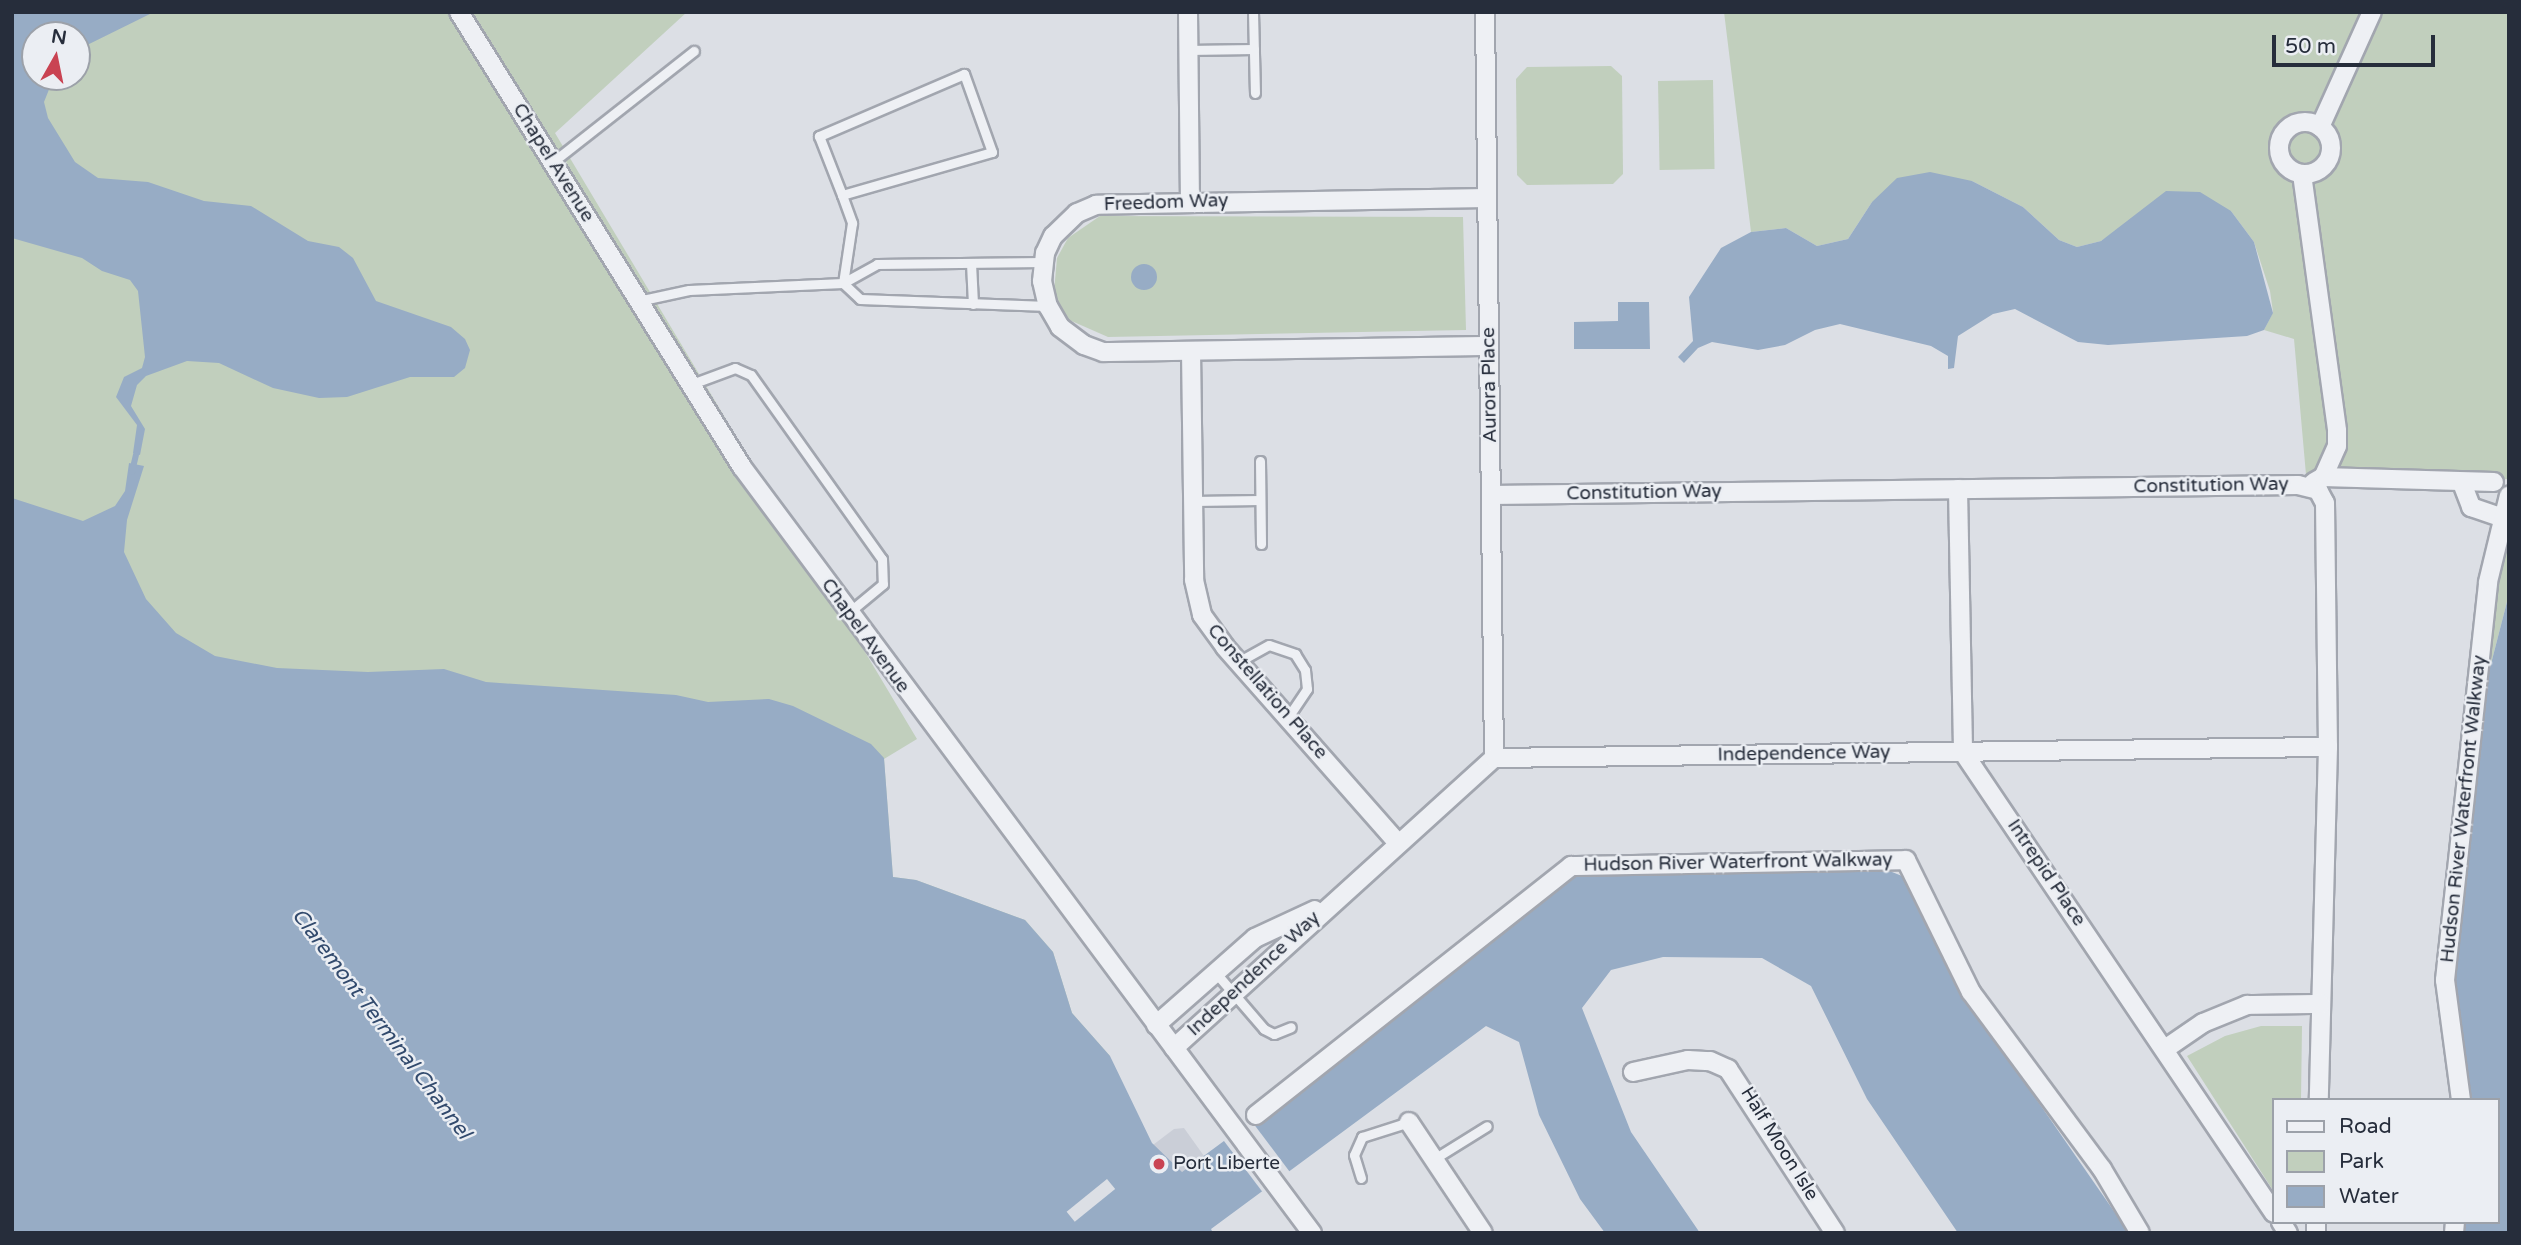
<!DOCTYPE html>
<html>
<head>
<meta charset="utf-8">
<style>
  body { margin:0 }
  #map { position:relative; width:2521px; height:1245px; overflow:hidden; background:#dcdfe5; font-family:"Varela Round",sans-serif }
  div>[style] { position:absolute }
  .built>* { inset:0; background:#caced7 }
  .green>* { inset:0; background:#c1cfbd; transform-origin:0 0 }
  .water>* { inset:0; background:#97acc5 }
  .round { border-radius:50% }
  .pier>* { inset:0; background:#dcdfe5; transform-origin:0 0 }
  .stream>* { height:6px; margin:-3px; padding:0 3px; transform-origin:3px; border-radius:3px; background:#97acc5 }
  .roads { filter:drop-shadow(2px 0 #a2a6af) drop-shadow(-2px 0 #a2a6af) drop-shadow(0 2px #a2a6af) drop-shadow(0 -2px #a2a6af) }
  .lane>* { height:9px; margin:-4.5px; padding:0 4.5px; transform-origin:4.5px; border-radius:4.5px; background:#eef0f4 }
  .street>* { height:18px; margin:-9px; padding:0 9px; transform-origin:9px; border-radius:9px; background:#eef0f4 }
  .street>.ring { margin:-9px; padding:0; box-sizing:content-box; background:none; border:18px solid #eef0f4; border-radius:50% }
  .dots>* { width:19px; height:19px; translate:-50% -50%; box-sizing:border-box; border:4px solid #ebeef3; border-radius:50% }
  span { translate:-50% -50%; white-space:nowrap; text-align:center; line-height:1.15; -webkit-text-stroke:5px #ebeef3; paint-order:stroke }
  .street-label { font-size:19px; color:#262d3b }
  .poi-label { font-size:19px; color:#262d3b }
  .left { translate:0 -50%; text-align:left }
  .water-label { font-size:21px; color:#324a6d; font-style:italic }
  .frame { position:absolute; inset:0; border:14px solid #262d3b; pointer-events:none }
  .legend { position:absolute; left:2272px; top:1098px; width:228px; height:126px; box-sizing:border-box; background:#ebeef3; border:2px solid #9ca1a9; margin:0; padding:9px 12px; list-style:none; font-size:21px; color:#262d3b }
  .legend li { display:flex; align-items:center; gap:14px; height:35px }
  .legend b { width:35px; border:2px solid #9ca1a9 }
  .north { position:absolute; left:21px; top:21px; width:70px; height:70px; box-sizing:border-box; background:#ebeef3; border:2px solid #9ca1a9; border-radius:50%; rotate:9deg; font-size:19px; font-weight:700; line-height:28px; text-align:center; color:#262d3b }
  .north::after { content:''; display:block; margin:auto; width:24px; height:32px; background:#c94352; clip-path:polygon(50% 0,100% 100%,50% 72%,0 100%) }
  .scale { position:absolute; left:2272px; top:35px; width:163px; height:32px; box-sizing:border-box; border:4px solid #262d3b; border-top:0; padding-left:9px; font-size:21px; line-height:24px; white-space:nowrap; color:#262d3b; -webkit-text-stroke:5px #ebeef3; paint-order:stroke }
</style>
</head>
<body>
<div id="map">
  <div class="built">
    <div style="clip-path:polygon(1184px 1128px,1204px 1156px,1155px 1192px,1108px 1179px,1174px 1129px)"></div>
  </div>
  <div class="green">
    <div style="clip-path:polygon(evenodd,12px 12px,687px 12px,555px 133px,917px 739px,884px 759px,893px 877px,916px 880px,1025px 920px,1053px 952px,1072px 1013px,1110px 1056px,12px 856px,12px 12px,35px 35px,77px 35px,77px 77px,35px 77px,35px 35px)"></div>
    <div style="clip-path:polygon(1724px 12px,2509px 12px,2509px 479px,2307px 486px,2294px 339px,2264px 330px,2273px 312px,2270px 291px,2254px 242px,2231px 211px,2125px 225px,2101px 241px,2077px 247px,2059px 240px,2023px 207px,1972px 181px,1872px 202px,1848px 239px,1817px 246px,1786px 228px,1751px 232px)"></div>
    <div style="clip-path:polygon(1611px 66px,1622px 76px,1623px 174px,1613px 184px,1527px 185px,1517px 175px,1516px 79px,1527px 67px)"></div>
    <div style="left:1713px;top:80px;width:89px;height:55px;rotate:89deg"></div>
    <div style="clip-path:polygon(1100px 216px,1463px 217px,1466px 330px,1108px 337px,1067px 319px,1054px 292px,1057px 258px,1068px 238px)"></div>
    <div style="clip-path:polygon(2509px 535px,2509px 594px,2483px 695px,2500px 577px)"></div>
    <div style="clip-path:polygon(2261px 1026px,2302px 1026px,2301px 1100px,2274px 1100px,2274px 1192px,2187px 1056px,2225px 1036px)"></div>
  </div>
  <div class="water">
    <div style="clip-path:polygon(12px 12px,154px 12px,77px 50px,77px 35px,35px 35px,35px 77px,54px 77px,44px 102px,48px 118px,75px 162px,98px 178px,148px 182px,204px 201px,251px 206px,308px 241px,339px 247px,353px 258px,376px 301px,451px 327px,465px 339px,470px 350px,465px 368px,454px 377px,410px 377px,347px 397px,319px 398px,273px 388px,219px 363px,187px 361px,146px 376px,137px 385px,131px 406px,145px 429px,140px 455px,133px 453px,137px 425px,116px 397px,124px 377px,142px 368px,145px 357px,138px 291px,130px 280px,102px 271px,82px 258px,12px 238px)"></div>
    <div style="clip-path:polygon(1930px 172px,1972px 181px,2023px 207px,2059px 240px,2077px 247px,2101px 241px,2166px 191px,2200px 192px,2231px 211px,2254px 242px,2273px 313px,2264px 330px,2247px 336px,2108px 345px,2078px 342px,2015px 309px,1993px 314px,1958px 336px,1954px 368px,1948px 369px,1948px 356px,1931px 346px,1840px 324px,1815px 330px,1785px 345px,1758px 350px,1712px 342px,1698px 348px,1684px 363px,1678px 357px,1693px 341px,1689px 297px,1721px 248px,1751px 232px,1786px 228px,1817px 246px,1848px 239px,1872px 202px,1897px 178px)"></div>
    <div class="round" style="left:1131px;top:264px;width:26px;height:26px"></div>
    <div style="clip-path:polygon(1618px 302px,1649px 302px,1650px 349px,1574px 349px,1574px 322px,1618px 321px)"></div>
    <div style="clip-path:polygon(129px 463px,144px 466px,127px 520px,124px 552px,146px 599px,176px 633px,215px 656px,277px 668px,368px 672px,444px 669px,486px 682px,676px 695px,708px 702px,769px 699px,793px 706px,871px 744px,884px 758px,893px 877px,916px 880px,1025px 920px,1053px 952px,1072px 1013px,1110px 1056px,1152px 1143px,1182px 1172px,1488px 946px,1570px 876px,1887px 870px,1902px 876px,1964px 995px,2129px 1233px,1958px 1233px,1867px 1099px,1811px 986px,1762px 958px,1663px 957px,1611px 970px,1582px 1008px,1631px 1132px,1700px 1233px,1605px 1233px,1580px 1199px,1539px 1115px,1519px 1042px,1486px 1026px,1211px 1229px,1213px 1233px,12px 1233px,12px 498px,83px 521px,115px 506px,125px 491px)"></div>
    <div style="clip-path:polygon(2509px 594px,2509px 1233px,2460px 1233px,2460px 1222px,2498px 1222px,2498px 1100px,2466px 1100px,2452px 979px,2483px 695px)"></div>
  </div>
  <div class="pier">
    <div style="left:1250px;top:1119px;width:70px;height:34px;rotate:53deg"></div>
    <div style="left:1107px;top:1179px;width:13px;height:52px;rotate:51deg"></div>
  </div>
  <div class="stream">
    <div style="left:132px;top:472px;width:18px;rotate:-77deg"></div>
  </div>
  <div class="roads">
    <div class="lane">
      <div style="left:1253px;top:12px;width:81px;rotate:88.6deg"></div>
      <div style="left:1188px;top:50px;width:66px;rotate:-0.9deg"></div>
      <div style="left:554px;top:161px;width:178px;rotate:-38.2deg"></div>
      <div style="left:842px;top:195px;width:156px;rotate:-16deg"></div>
      <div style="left:992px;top:152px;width:83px;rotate:-109.7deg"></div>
      <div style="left:964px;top:74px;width:158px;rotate:156.8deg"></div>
      <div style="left:819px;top:136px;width:63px;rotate:68.7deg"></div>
      <div style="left:842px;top:195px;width:30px;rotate:70deg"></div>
      <div style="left:852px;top:223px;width:61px;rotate:98.5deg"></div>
      <div style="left:971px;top:263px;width:41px;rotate:87.2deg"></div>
      <div style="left:843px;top:283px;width:23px;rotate:43deg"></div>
      <div style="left:860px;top:299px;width:188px;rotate:2.1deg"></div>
      <div style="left:638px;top:301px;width:52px;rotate:-12.2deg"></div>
      <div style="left:689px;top:290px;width:154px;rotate:-2.6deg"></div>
      <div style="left:843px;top:283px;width:39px;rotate:-29deg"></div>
      <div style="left:877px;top:264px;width:166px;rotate:-0.7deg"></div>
      <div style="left:689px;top:385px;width:49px;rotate:-20.3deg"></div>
      <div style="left:735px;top:368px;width:17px;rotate:24deg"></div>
      <div style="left:751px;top:375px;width:226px;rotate:54.6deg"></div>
      <div style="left:882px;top:559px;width:25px;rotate:88deg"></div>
      <div style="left:883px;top:584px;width:45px;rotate:140.4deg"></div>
      <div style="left:1260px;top:461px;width:83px;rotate:89.3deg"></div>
      <div style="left:1193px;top:501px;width:67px;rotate:-0.9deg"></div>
      <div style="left:1238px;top:662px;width:35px;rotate:-29deg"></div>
      <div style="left:1269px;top:645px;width:28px;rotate:19deg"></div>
      <div style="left:1295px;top:654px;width:19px;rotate:58deg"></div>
      <div style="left:1305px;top:670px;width:19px;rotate:84deg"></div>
      <div style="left:1307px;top:689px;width:34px;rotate:124deg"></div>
      <div style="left:1215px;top:972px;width:75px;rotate:49.3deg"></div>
      <div style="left:1264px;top:1029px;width:11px;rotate:27deg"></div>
      <div style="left:1274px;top:1034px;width:18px;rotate:-22deg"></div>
      <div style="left:1434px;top:1159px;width:62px;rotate:-31.9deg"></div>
      <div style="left:1361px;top:1178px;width:24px;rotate:-107deg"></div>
      <div style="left:1354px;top:1155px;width:20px;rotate:-66deg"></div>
      <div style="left:1362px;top:1137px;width:49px;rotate:-17.7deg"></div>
    </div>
    <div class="street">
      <div style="left:459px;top:12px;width:536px;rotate:58.12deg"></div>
      <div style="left:742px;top:467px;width:955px;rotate:53.35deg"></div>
      <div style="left:1188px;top:12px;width:189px;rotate:89.4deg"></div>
      <div style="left:1485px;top:12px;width:746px;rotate:89.31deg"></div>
      <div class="ring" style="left:2279px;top:122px;width:34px;height:34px"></div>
      <div style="left:2320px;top:127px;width:126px;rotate:-65.7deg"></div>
      <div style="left:2302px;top:174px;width:259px;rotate:82.2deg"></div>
      <div style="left:2337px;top:431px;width:15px;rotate:90deg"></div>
      <div style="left:2337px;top:446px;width:34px;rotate:114deg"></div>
      <div style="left:1487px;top:198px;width:391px;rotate:179deg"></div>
      <div style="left:1096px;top:205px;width:21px;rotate:157deg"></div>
      <div style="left:1077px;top:213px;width:33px;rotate:136deg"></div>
      <div style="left:1053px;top:236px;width:19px;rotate:115deg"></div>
      <div style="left:1045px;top:253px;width:28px;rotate:96deg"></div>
      <div style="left:1042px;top:281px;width:26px;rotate:77deg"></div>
      <div style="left:1048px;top:306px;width:24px;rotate:60deg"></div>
      <div style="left:1060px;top:327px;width:30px;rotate:37deg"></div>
      <div style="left:1084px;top:345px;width:20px;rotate:20deg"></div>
      <div style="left:1103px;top:352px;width:386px;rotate:-0.9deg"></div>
      <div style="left:1191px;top:351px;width:229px;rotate:89.2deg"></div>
      <div style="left:1194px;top:580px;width:36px;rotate:77deg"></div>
      <div style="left:1202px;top:615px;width:39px;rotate:54deg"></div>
      <div style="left:1225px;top:647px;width:260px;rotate:48.6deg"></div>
      <div style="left:2314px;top:482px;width:10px;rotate:-29deg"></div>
      <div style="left:2323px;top:477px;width:171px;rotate:1.7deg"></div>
      <div style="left:2462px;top:483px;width:26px;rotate:69deg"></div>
      <div style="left:2471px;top:507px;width:34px;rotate:19deg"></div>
      <div style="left:1958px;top:489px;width:263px;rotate:88.9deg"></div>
      <div style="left:1963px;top:752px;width:556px;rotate:56deg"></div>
      <div style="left:1491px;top:495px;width:807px;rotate:-0.71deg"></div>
      <div style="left:2298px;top:485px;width:21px;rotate:14deg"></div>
      <div style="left:2318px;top:490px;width:15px;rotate:62deg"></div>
      <div style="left:2325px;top:503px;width:244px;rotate:89.3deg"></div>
      <div style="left:2328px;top:747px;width:353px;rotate:91.5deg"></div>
      <div style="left:1156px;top:1025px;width:132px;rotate:-41.3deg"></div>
      <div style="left:1255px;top:938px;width:66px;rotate:-25deg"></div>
      <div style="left:1174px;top:1048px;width:432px;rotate:-42.2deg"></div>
      <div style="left:1494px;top:758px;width:834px;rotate:-0.76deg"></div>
      <div style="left:2165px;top:1049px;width:46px;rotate:-34.4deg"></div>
      <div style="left:2203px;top:1023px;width:48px;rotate:-22.2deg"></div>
      <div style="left:2247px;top:1005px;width:74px;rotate:-0.8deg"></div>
      <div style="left:1633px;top:1072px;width:56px;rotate:-12.3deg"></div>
      <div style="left:1688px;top:1060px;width:22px;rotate:3deg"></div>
      <div style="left:1710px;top:1061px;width:20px;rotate:24deg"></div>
      <div style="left:1728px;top:1069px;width:196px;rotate:56.9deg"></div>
      <div style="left:2461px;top:1100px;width:121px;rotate:-97.6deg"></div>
      <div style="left:2445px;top:980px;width:400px;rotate:-83.8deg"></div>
      <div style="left:2488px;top:582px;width:89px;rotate:-76.4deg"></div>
      <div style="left:1256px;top:1115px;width:402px;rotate:-38.3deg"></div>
      <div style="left:1571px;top:866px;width:335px;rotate:-1deg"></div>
      <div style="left:1906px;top:860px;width:147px;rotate:63.8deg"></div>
      <div style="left:1971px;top:992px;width:220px;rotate:53.5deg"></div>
      <div style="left:2102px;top:1169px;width:74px;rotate:59.3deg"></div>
      <div style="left:1409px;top:1122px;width:133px;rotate:56.3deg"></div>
      <div style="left:2281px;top:1222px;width:13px;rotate:58deg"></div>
      <div style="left:2316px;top:1233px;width:11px;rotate:-90deg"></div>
      <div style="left:2454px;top:1233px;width:11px;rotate:-85deg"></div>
    </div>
  </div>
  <div class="dots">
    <div style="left:1159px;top:1164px;background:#c94352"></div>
  </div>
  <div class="street-label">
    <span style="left:553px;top:163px;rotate:58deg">Chapel Avenue</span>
    <span style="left:1166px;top:203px;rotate:-2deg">Freedom Way</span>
    <span style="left:1490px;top:385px;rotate:-91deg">Aurora Place</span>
    <span style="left:2211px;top:486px;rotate:-1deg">Constitution Way</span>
    <span style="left:1644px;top:493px;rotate:-1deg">Constitution Way</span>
    <span style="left:865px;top:636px;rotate:54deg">Chapel Avenue</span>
    <span style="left:1267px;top:692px;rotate:49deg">Constellation Place</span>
    <span style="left:1804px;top:754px;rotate:-1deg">Independence Way</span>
    <span style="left:2464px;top:809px;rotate:-84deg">Hudson River Waterfront Walkway</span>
    <span style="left:1738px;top:863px;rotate:-1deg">Hudson River Waterfront Walkway</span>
    <span style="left:2046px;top:873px;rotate:56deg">Intrepid Place</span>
    <span style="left:1254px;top:974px;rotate:-43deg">Independence Way</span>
    <span style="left:1779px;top:1144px;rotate:58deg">Half Moon Isle</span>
  </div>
  <div class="poi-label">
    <span class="left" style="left:1173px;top:1164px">Port Liberte</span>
  </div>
  <div class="water-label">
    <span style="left:381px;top:1024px;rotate:53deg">Claremont Terminal Channel</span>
  </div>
  <div class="frame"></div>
  <ul class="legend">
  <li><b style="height:9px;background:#eef0f4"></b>Road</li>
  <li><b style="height:19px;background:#c1cfbd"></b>Park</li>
  <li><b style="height:19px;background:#97acc5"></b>Water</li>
  </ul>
  <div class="north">N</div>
  <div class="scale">50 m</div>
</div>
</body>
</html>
